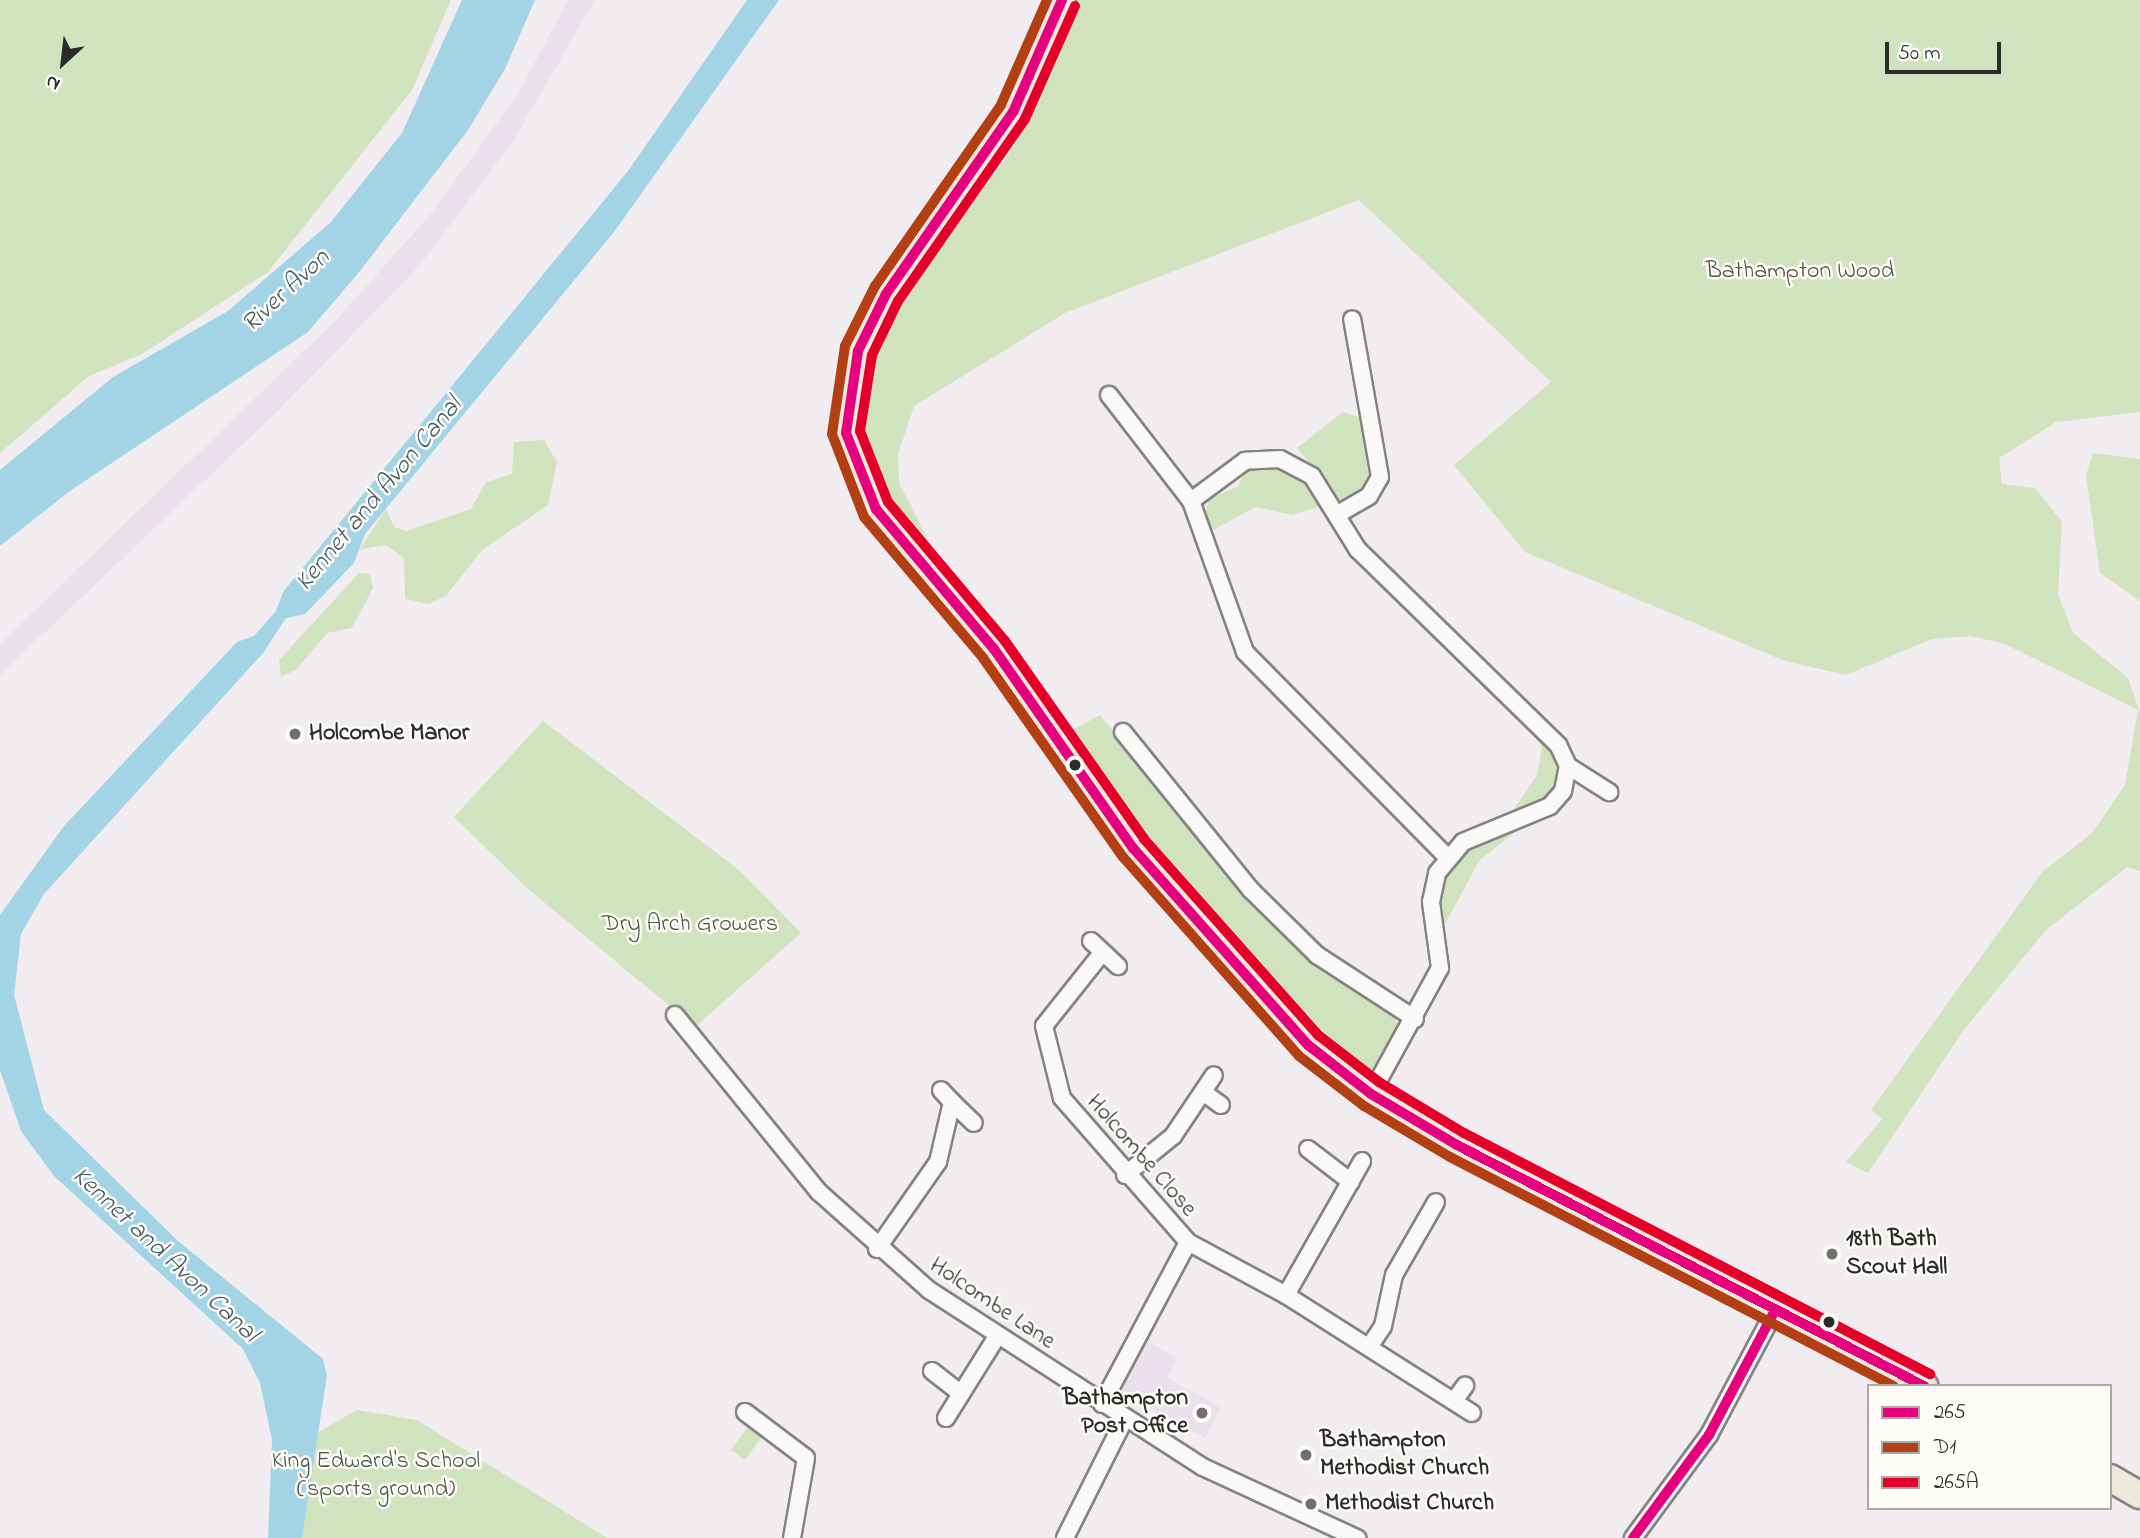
<!DOCTYPE html>
<html>
<head>
<meta charset="utf-8">
<style>
  body { margin:0 }
  #map { position:relative; width:2140px; height:1538px; overflow:hidden; background:#f1ecef; font-family:"Indie Flower",sans-serif }
  div>[style] { position:absolute }
  .built>* { inset:0; background:#eae0eb }
  .green>* { inset:0; background:#d1e3be }
  .water>* { inset:0; background:#a2d4e5 }
  .roads { filter:drop-shadow(2px 0 #848283) drop-shadow(-2px 0 #848283) drop-shadow(0 2px #848283) drop-shadow(0 -2px #848283) }
  .minor>* { height:16px; margin:-8px; padding:0 8px; transform-origin:8px; border-radius:8px; background:#faf9f8 }
  .trunk>* { height:26px; margin:-13px; padding:0 13px; transform-origin:13px; border-radius:13px; background:#ece8db }
  .bus-1>* { height:10px; margin:-5px; padding:0 5px; transform-origin:5px; border-radius:5px; background:#e5007d }
  .bus-2>* { height:10px; margin:-5px; padding:0 5px; transform-origin:5px; border-radius:5px; background:#b34014 }
  .bus-3>* { height:10px; margin:-5px; padding:0 5px; transform-origin:5px; border-radius:5px; background:#e4002b }
  .dots>* { width:19px; height:19px; translate:-50% -50%; box-sizing:border-box; border:4px solid #fdfcf7; border-radius:50% }
  span { translate:-50% -50%; white-space:nowrap; text-align:center; line-height:1.15; -webkit-text-stroke:5px #fdfcf7; paint-order:stroke }
  .park-label { font-size:24px; color:#4e5746 }
  .poi-label { font-size:24px; color:#2b2b2b; font-weight:700 }
  .left { translate:0 -50%; text-align:left }
  .right { translate:-100% -50%; text-align:right }
  .street-label { font-size:24px; color:#2b2b2b }
  .water-label { font-size:26px; color:#445b62; font-style:italic }
  .legend { position:absolute; left:1867px; top:1384px; width:245px; height:126px; box-sizing:border-box; background:#fdfcf7; border:2px solid #a9a8a5; margin:0; padding:9px 12px; list-style:none; font-size:21px; color:#2b2b2b }
  .legend li { display:flex; align-items:center; gap:14px; height:35px }
  .legend b { width:35px; border:2px solid #a9a8a5 }
  .north { position:absolute; left:28px; top:28px; width:70px; height:70px; -webkit-text-stroke:5px #fdfcf7; paint-order:stroke; rotate:207deg; font-size:19px; font-weight:700; line-height:28px; text-align:center; color:#2b2b2b }
  .north::after { content:''; display:block; margin:auto; width:24px; height:32px; background:#2b2b2b; clip-path:polygon(50% 0,100% 100%,50% 72%,0 100%) }
  .scale { position:absolute; left:1885px; top:42px; width:116px; height:32px; box-sizing:border-box; border:4px solid #2b2b2b; border-top:0; padding-left:9px; font-size:21px; line-height:24px; white-space:nowrap; color:#2b2b2b; -webkit-text-stroke:5px #fdfcf7; paint-order:stroke }
</style>
</head>
<body>
<div id="map">
  <div class="built">
    <div style="clip-path:polygon(568px 0,595px 0,512px 143px,419px 266px,279px 410px,0 675px,0 644px,335px 321px,430px 215px,519px 92px)"></div>
    <div style="clip-path:polygon(1144px 1340px,1178px 1358px,1167px 1378px,1221px 1407px,1205px 1438px,1117px 1391px)"></div>
  </div>
  <div class="green">
    <div style="clip-path:polygon(0 0,451px 0,412px 90px,268px 272px,142px 354px,89px 376px,0 453px)"></div>
    <div style="clip-path:polygon(1072px 0,2140px 0,2140px 412px,2056px 422px,1999px 458px,2002px 484px,2035px 488px,2062px 522px,2058px 594px,2073px 633px,2128px 678px,2140px 713px,2140px 871px,2127px 867px,2046px 930px,1963px 1031px,1868px 1173px,1846px 1162px,1882px 1119px,1871px 1110px,2042px 872px,2092px 833px,2125px 785px,2138px 710px,2005px 644px,1971px 636px,1932px 639px,1846px 675px,1785px 661px,1525px 552px,1454px 465px,1551px 382px,1359px 200px,1065px 313px,914px 406px,898px 454px,899px 483px,942px 567px,891px 510px,862px 452px,858px 424px,868px 366px,908px 292px,1009px 154px,1041px 94px)"></div>
    <div style="clip-path:polygon(1343px 412px,1363px 418px,1373px 477px,1365px 492px,1341px 501px,1297px 448px)"></div>
    <div style="clip-path:polygon(544px 440px,557px 462px,548px 505px,482px 550px,446px 596px,428px 604px,405px 599px,404px 558px,386px 545px,360px 549px,386px 509px,394px 527px,406px 531px,471px 509px,486px 482px,512px 474px,514px 442px)"></div>
    <div style="clip-path:polygon(2093px 453px,2140px 459px,2140px 601px,2100px 573px,2086px 475px)"></div>
    <div style="clip-path:polygon(1276px 466px,1304px 477px,1325px 505px,1292px 515px,1256px 507px,1211px 531px,1205px 515px,1209px 499px,1238px 486px,1247px 469px)"></div>
    <div style="clip-path:polygon(359px 573px,370px 574px,373px 588px,352px 628px,327px 633px,296px 670px,281px 677px,279px 660px)"></div>
    <div style="clip-path:polygon(1100px 715px,1250px 896px,1314px 959px,1395px 1015px,1398px 1033px,1379px 1064px,1368px 1072px,1353px 1068px,1318px 1038px,1124px 825px,1065px 734px)"></div>
    <div style="clip-path:polygon(543px 721px,739px 870px,801px 933px,695px 1027px,528px 889px,454px 817px)"></div>
    <div style="clip-path:polygon(1533px 726px,1548px 739px,1560px 765px,1559px 781px,1544px 802px,1510px 815px,1537px 775px,1542px 749px)"></div>
    <div style="clip-path:polygon(1519px 829px,1479px 861px,1443px 928px,1438px 900px,1445px 873px,1471px 844px)"></div>
    <div style="clip-path:polygon(357px 1410px,417px 1420px,607px 1538px,302px 1538px,318px 1432px)"></div>
    <div style="clip-path:polygon(749px 1425px,766px 1431px,745px 1460px,731px 1450px)"></div>
  </div>
  <div class="water">
    <div style="clip-path:polygon(462px 0,535px 0,505px 69px,468px 130px,360px 271px,308px 332px,70px 491px,0 546px,0 470px,113px 377px,228px 311px,331px 222px,402px 133px)"></div>
    <div style="clip-path:polygon(747px 0,779px 0,614px 232px,365px 534px,354px 563px,305px 614px,286px 618px,263px 653px,44px 894px,21px 934px,14px 995px,44px 1110px,178px 1241px,323px 1359px,327px 1375px,302px 1538px,268px 1538px,272px 1440px,260px 1383px,243px 1349px,54px 1176px,21px 1131px,0 1070px,0 915px,64px 826px,237px 642px,254px 636px,276px 611px,283px 592px,628px 171px)"></div>
  </div>
  <div class="roads">
    <div class="minor">
      <div style="left:1109px;top:395px;width:134px;rotate:52.3deg"></div>
      <div style="left:1338px;top:514px;width:36px;rotate:-30deg"></div>
      <div style="left:1369px;top:496px;width:22px;rotate:-60deg"></div>
      <div style="left:1380px;top:477px;width:160px;rotate:-100deg"></div>
      <div style="left:1123px;top:732px;width:203px;rotate:51deg"></div>
      <div style="left:1251px;top:890px;width:93px;rotate:44.6deg"></div>
      <div style="left:1317px;top:955px;width:117px;rotate:33.1deg"></div>
      <div style="left:1568px;top:766px;width:49px;rotate:32.4deg"></div>
      <div style="left:1091px;top:941px;width:37px;rotate:43deg"></div>
      <div style="left:1102px;top:953px;width:93px;rotate:128.5deg"></div>
      <div style="left:1044px;top:1026px;width:74px;rotate:76deg"></div>
      <div style="left:1062px;top:1098px;width:191px;rotate:48.8deg"></div>
      <div style="left:675px;top:1015px;width:228px;rotate:50.9deg"></div>
      <div style="left:819px;top:1192px;width:147px;rotate:41.7deg"></div>
      <div style="left:929px;top:1290px;width:326px;rotate:32.9deg"></div>
      <div style="left:1203px;top:1467px;width:170px;rotate:24.8deg"></div>
      <div style="left:1203px;top:1092px;width:22px;rotate:36deg"></div>
      <div style="left:1371px;top:1094px;width:144px;rotate:-61.3deg"></div>
      <div style="left:1440px;top:968px;width:67px;rotate:-97.8deg"></div>
      <div style="left:1431px;top:902px;width:30px;rotate:-78deg"></div>
      <div style="left:1437px;top:873px;width:40px;rotate:-50deg"></div>
      <div style="left:1463px;top:842px;width:94px;rotate:-22.5deg"></div>
      <div style="left:1550px;top:806px;width:20px;rotate:-49deg"></div>
      <div style="left:1563px;top:791px;width:25px;rotate:-79deg"></div>
      <div style="left:1568px;top:766px;width:23px;rotate:-115deg"></div>
      <div style="left:1558px;top:745px;width:279px;rotate:-135.7deg"></div>
      <div style="left:1358px;top:550px;width:87px;rotate:-121.9deg"></div>
      <div style="left:1312px;top:476px;width:36px;rotate:-152deg"></div>
      <div style="left:1280px;top:459px;width:35px;rotate:177deg"></div>
      <div style="left:1245px;top:461px;width:67px;rotate:143.5deg"></div>
      <div style="left:1191px;top:501px;width:160px;rotate:70.3deg"></div>
      <div style="left:1245px;top:652px;width:288px;rotate:45.4deg"></div>
      <div style="left:952px;top:1102px;width:30px;rotate:44deg"></div>
      <div style="left:1308px;top:1149px;width:54px;rotate:37.5deg"></div>
      <div style="left:1125px;top:1175px;width:62px;rotate:-39.1deg"></div>
      <div style="left:1173px;top:1136px;width:73px;rotate:-56.1deg"></div>
      <div style="left:877px;top:1249px;width:106px;rotate:-55deg"></div>
      <div style="left:938px;top:1162px;width:62px;rotate:-76.9deg"></div>
      <div style="left:952px;top:1102px;width:16px;rotate:-133deg"></div>
      <div style="left:1286px;top:1295px;width:154px;rotate:-60.4deg"></div>
      <div style="left:1369px;top:1347px;width:25px;rotate:-56deg"></div>
      <div style="left:1383px;top:1326px;width:52px;rotate:-77.8deg"></div>
      <div style="left:1394px;top:1275px;width:84px;rotate:-60.1deg"></div>
      <div style="left:932px;top:1371px;width:37px;rotate:38deg"></div>
      <div style="left:1454px;top:1401px;width:19px;rotate:-54deg"></div>
      <div style="left:1102px;top:1404px;width:183px;rotate:-62deg"></div>
      <div style="left:1188px;top:1242px;width:111px;rotate:28.4deg"></div>
      <div style="left:1286px;top:1295px;width:220px;rotate:32.4deg"></div>
      <div style="left:745px;top:1412px;width:76px;rotate:37deg"></div>
      <div style="left:806px;top:1458px;width:81px;rotate:99.9deg"></div>
      <div style="left:946px;top:1418px;width:94px;rotate:-58deg"></div>
      <div style="left:1065px;top:1538px;width:134px;rotate:-63.4deg"></div>
      <div style="left:1633px;top:1538px;width:128px;rotate:-53.6deg"></div>
      <div style="left:1709px;top:1435px;width:139px;rotate:-62.1deg"></div>
    </div>
    <div class="trunk">
      <div style="left:1062px;top:0;width:122px;rotate:113.6deg"></div>
      <div style="left:1013px;top:112px;width:222px;rotate:124.9deg"></div>
      <div style="left:886px;top:294px;width:64px;rotate:116.2deg"></div>
      <div style="left:858px;top:351px;width:83px;rotate:98.3deg"></div>
      <div style="left:846px;top:433px;width:82px;rotate:68.5deg"></div>
      <div style="left:876px;top:509px;width:183px;rotate:49.9deg"></div>
      <div style="left:994px;top:649px;width:243px;rotate:55.1deg"></div>
      <div style="left:1133px;top:848px;width:264px;rotate:48.4deg"></div>
      <div style="left:1308px;top:1045px;width:80px;rotate:37.9deg"></div>
      <div style="left:1371px;top:1094px;width:100px;rotate:30.7deg"></div>
      <div style="left:1457px;top:1145px;width:526px;rotate:27.3deg"></div>
      <div style="left:2110px;top:1478px;width:34px;rotate:30deg"></div>
    </div>
  </div>
  <div class="bus-1">
    <div style="left:1062px;top:0;width:122px;rotate:113.6deg"></div>
    <div style="left:1013px;top:112px;width:222px;rotate:124.9deg"></div>
    <div style="left:886px;top:294px;width:64px;rotate:116.2deg"></div>
    <div style="left:858px;top:351px;width:83px;rotate:98.3deg"></div>
    <div style="left:846px;top:433px;width:82px;rotate:68.5deg"></div>
    <div style="left:876px;top:509px;width:183px;rotate:49.9deg"></div>
    <div style="left:994px;top:649px;width:243px;rotate:55.1deg"></div>
    <div style="left:1133px;top:848px;width:264px;rotate:48.4deg"></div>
    <div style="left:1308px;top:1045px;width:80px;rotate:37.9deg"></div>
    <div style="left:1371px;top:1094px;width:100px;rotate:30.7deg"></div>
    <div style="left:1457px;top:1145px;width:526px;rotate:27.3deg"></div>
    <div style="left:1633px;top:1538px;width:128px;rotate:-53.6deg"></div>
    <div style="left:1709px;top:1435px;width:139px;rotate:-62.1deg"></div>
  </div>
  <div class="bus-2">
    <div style="left:1047px;top:0;width:115px;rotate:113.7deg"></div>
    <div style="left:1001px;top:105px;width:221px;rotate:124.8deg"></div>
    <div style="left:875px;top:286px;width:67px;rotate:116.6deg"></div>
    <div style="left:845px;top:346px;width:89px;rotate:98.4deg"></div>
    <div style="left:832px;top:434px;width:89px;rotate:68.9deg"></div>
    <div style="left:864px;top:517px;width:185px;rotate:49.8deg"></div>
    <div style="left:983px;top:658px;width:243px;rotate:54.9deg"></div>
    <div style="left:1123px;top:857px;width:266px;rotate:48.5deg"></div>
    <div style="left:1299px;top:1056px;width:82px;rotate:37.6deg"></div>
    <div style="left:1364px;top:1106px;width:100px;rotate:30.7deg"></div>
    <div style="left:1450px;top:1157px;width:499px;rotate:27.3deg"></div>
  </div>
  <div class="bus-3">
    <div style="left:1075px;top:6px;width:124px;rotate:113.9deg"></div>
    <div style="left:1025px;top:119px;width:222px;rotate:124.9deg"></div>
    <div style="left:898px;top:301px;width:60px;rotate:115.7deg"></div>
    <div style="left:872px;top:355px;width:77px;rotate:99deg"></div>
    <div style="left:860px;top:431px;width:76px;rotate:68.5deg"></div>
    <div style="left:888px;top:502px;width:182px;rotate:49.9deg"></div>
    <div style="left:1005px;top:641px;width:242px;rotate:54.9deg"></div>
    <div style="left:1144px;top:839px;width:262px;rotate:48.4deg"></div>
    <div style="left:1318px;top:1035px;width:77px;rotate:37.6deg"></div>
    <div style="left:1379px;top:1082px;width:99px;rotate:31deg"></div>
    <div style="left:1464px;top:1133px;width:525px;rotate:27.35deg"></div>
  </div>
  <div class="dots">
    <div style="left:295px;top:734px;background:#706f70"></div>
    <div style="left:1075px;top:765px;background:#2b2b2b"></div>
    <div style="left:1832px;top:1254px;background:#706f70"></div>
    <div style="left:1829px;top:1322px;background:#2b2b2b"></div>
    <div style="left:1202px;top:1413px;background:#706f70"></div>
    <div style="left:1306px;top:1455px;background:#706f70"></div>
    <div style="left:1311px;top:1504px;background:#706f70"></div>
  </div>
  <div class="park-label">
    <span style="left:1800px;top:272px">Bathampton Wood</span>
    <span style="left:690px;top:925px">Dry Arch Growers</span>
    <span style="left:376px;top:1476px">King Edward's School<br>(sports ground)</span>
  </div>
  <div class="poi-label">
    <span class="left" style="left:309px;top:734px">Holcombe Manor</span>
    <span class="left" style="left:1846px;top:1254px">18th Bath<br>Scout Hall</span>
    <span class="right" style="left:1188px;top:1413px">Bathampton<br>Post Office</span>
    <span class="left" style="left:1320px;top:1455px">Bathampton<br>Methodist Church</span>
    <span class="left" style="left:1325px;top:1504px">Methodist Church</span>
  </div>
  <div class="street-label">
    <span style="left:1141px;top:1156px;rotate:49deg">Holcombe Close</span>
    <span style="left:992px;top:1304px;rotate:34deg">Holcombe Lane</span>
  </div>
  <div class="water-label">
    <span style="left:287px;top:292px;rotate:-43deg">River Avon</span>
    <span style="left:380px;top:495px;rotate:-50deg">Kennet and Avon Canal</span>
    <span style="left:164px;top:1256px;rotate:43deg">Kennet and Avon Canal</span>
  </div>
  <ul class="legend">
  <li><b style="height:9px;background:#e5007d"></b>265</li>
  <li><b style="height:9px;background:#b34014"></b>D1</li>
  <li><b style="height:9px;background:#e4002b"></b>265A</li>
  </ul>
  <div class="north">N</div>
  <div class="scale">50 m</div>
</div>
</body>
</html>
